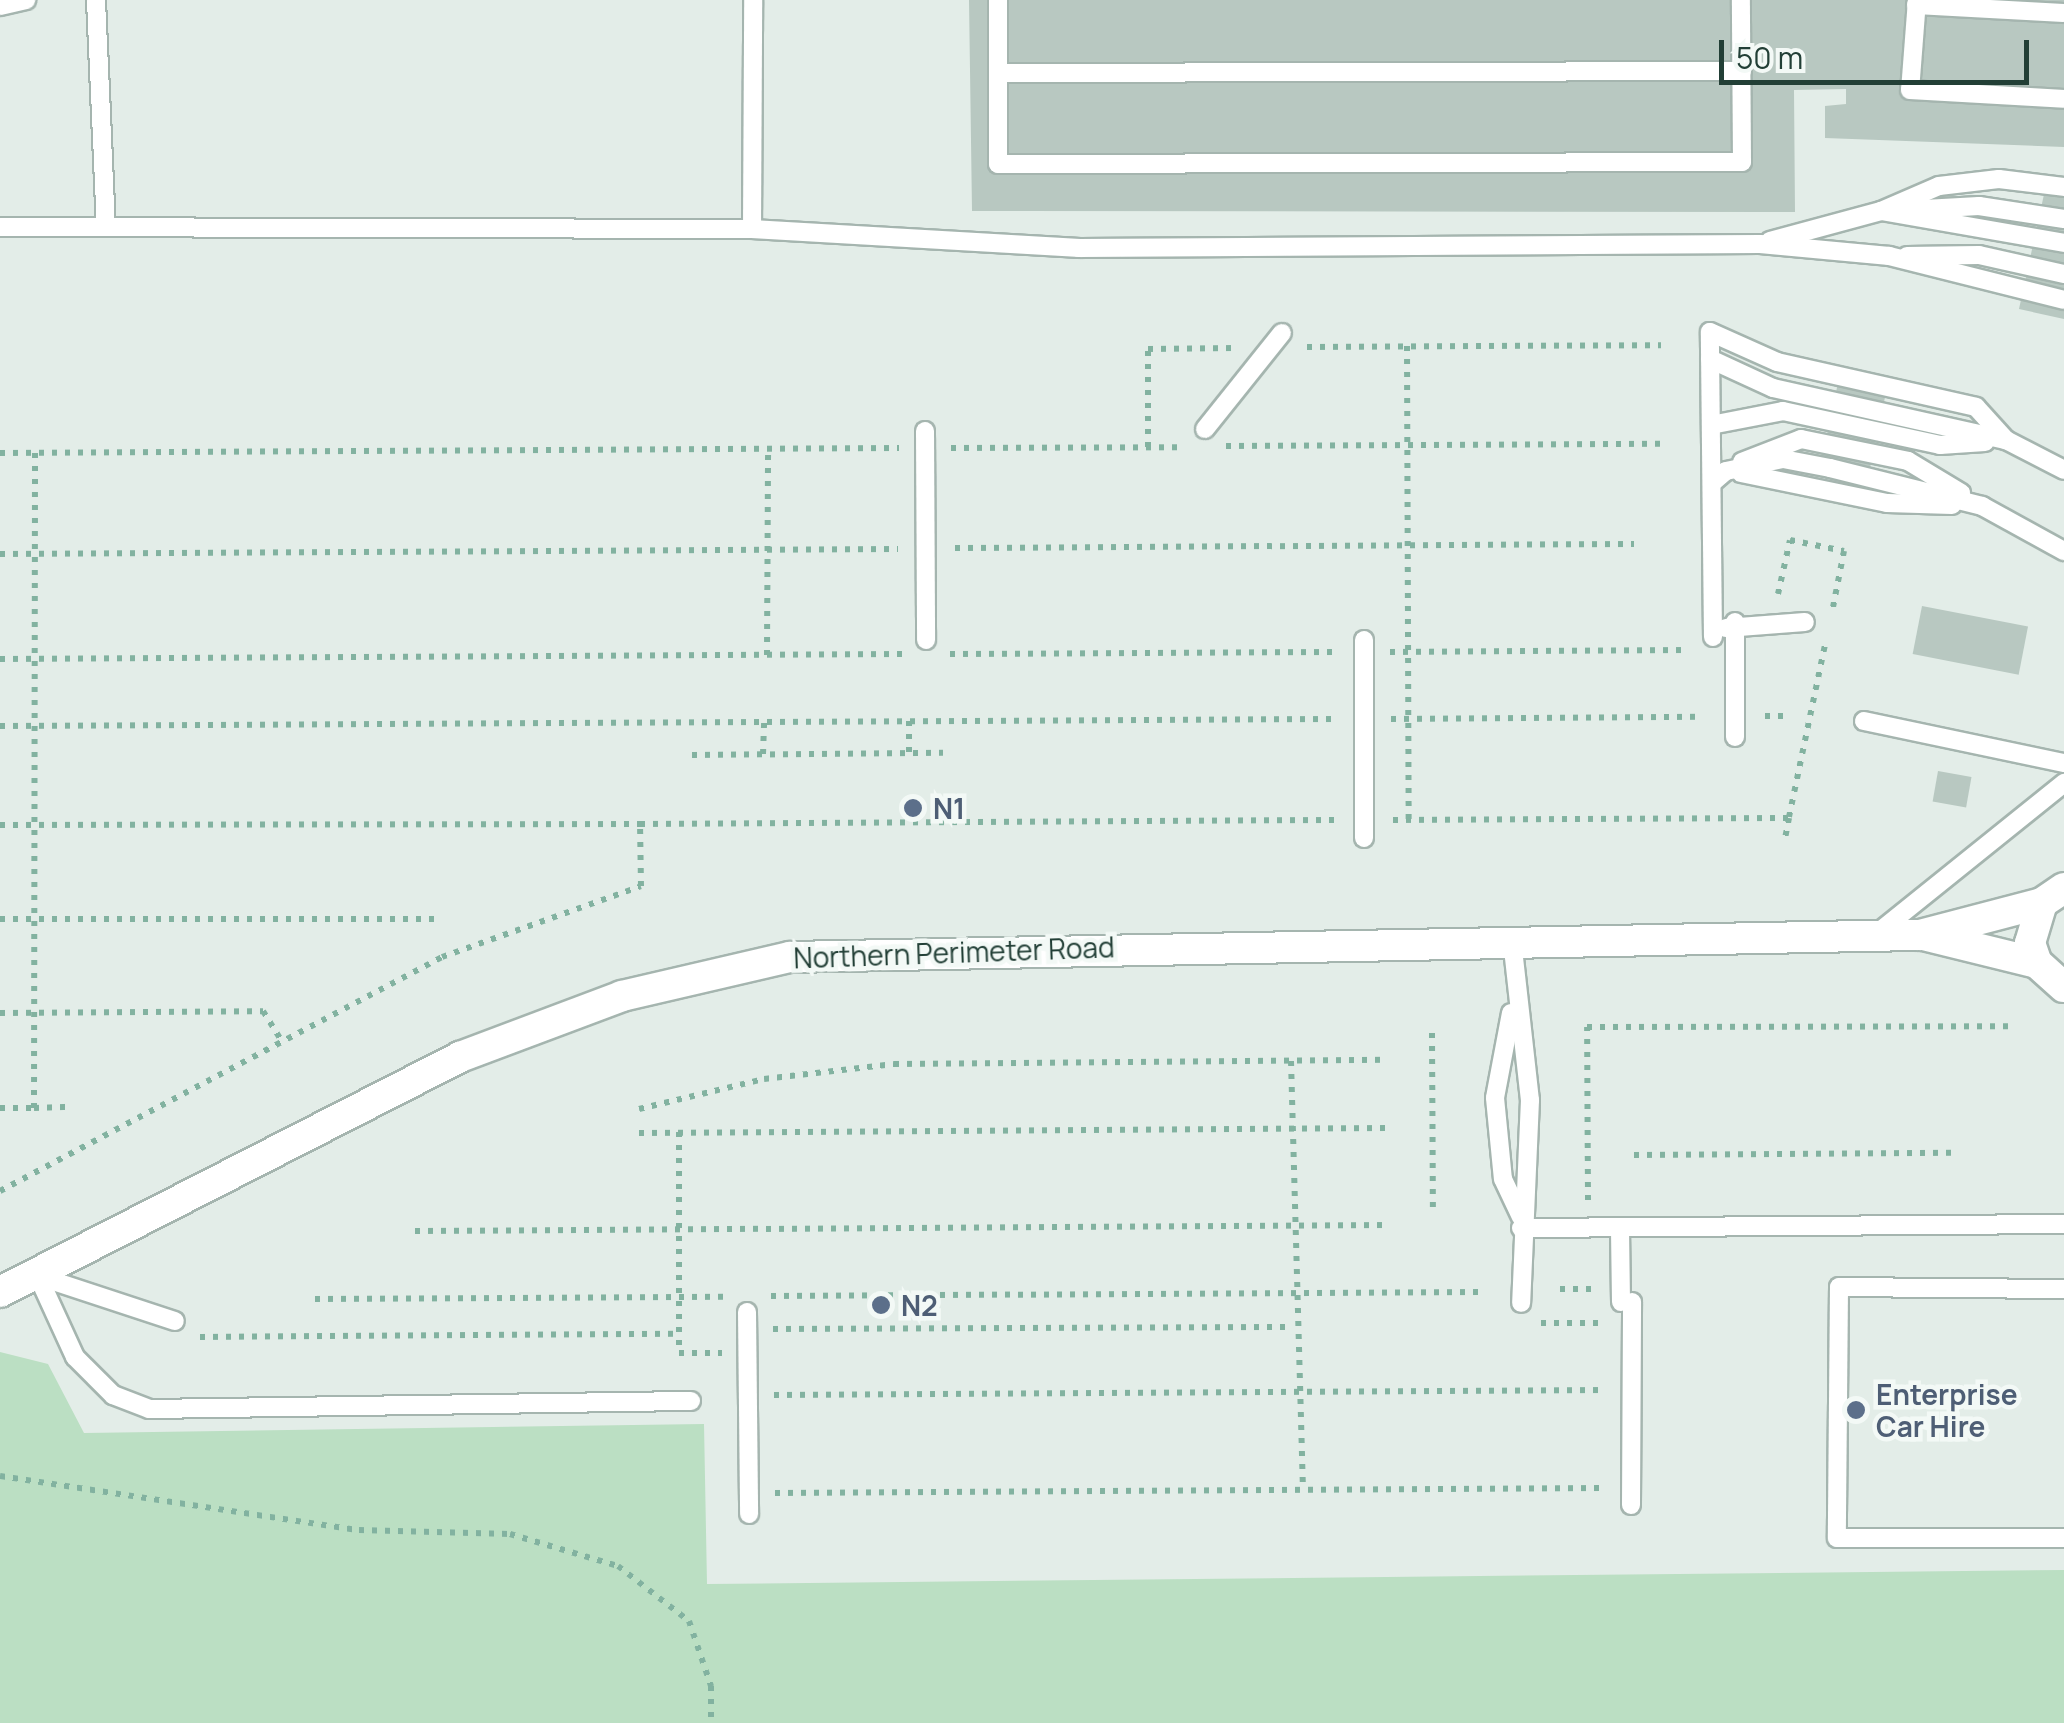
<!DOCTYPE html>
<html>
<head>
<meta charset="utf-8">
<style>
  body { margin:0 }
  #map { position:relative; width:2064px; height:1723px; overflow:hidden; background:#e3ede8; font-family:Manrope,sans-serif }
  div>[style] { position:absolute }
  .green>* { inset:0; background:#bbdfc3 }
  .building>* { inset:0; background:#b8c8c1; transform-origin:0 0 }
  .path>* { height:6px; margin-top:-3px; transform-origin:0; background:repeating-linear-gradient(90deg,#82b2a0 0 5px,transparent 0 13px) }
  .roads { filter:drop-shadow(2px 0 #a5b5af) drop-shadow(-2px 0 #a5b5af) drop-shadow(0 2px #a5b5af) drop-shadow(0 -2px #a5b5af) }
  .service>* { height:18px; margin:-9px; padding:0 9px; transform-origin:9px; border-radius:9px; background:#fff }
  .tertiary>* { height:30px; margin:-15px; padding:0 15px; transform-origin:15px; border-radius:15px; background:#fff }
  .dots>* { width:28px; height:28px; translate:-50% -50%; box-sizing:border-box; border:5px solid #f3f9f6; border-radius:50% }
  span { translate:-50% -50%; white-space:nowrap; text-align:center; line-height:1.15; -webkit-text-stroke:9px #f3f9f6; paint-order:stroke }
  .service-label { font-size:28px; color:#4e5e75; font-weight:700 }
  .left { translate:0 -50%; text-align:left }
  .street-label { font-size:28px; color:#223f36 }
  .scale { position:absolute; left:1719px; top:40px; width:310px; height:45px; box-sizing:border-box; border:5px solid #223f36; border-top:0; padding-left:12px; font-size:30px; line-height:35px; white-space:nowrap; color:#223f36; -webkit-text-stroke:8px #f3f9f6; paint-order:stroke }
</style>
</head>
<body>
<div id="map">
  <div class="green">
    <div style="clip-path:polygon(0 1352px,48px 1364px,84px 1433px,704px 1424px,707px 1584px,2064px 1570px,2064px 1723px,0 1723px)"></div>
  </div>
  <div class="building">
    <div style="clip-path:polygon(969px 0,2064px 0,2064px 147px,1825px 138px,1825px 106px,1846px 104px,1846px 89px,1794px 90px,1795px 212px,972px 211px)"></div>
    <div style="clip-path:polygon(2048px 176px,2064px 180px,2064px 319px,2019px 309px)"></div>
    <div style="left:1839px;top:378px;width:49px;height:80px;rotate:12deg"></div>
    <div style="left:1922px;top:606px;width:108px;height:49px;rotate:11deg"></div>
    <div style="left:1938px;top:771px;width:34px;height:31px;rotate:10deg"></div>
  </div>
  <div class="path">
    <div style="left:1407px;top:346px;width:474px;rotate:89.8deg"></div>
    <div style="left:1307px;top:347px;width:354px;rotate:-0.3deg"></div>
    <div style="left:1226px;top:446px;width:434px;rotate:-0.3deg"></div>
    <div style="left:1148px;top:447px;width:98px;rotate:-90deg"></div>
    <div style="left:1148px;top:349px;width:87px;rotate:-0.7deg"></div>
    <div style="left:951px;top:448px;width:233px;rotate:-0.2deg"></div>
    <div style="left:0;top:453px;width:899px;rotate:-0.32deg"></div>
    <div style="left:955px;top:548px;width:679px;rotate:-0.34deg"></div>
    <div style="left:0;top:554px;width:898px;rotate:-0.32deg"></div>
    <div style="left:1778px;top:594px;width:55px;rotate:-77.5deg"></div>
    <div style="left:1790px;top:540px;width:55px;rotate:11.5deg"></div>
    <div style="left:1844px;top:551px;width:62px;rotate:101.1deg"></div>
    <div style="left:1390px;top:652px;width:298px;rotate:-0.4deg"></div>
    <div style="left:950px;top:654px;width:388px;rotate:-0.3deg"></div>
    <div style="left:767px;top:655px;width:206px;rotate:-89.7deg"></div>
    <div style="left:0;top:659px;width:903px;rotate:-0.32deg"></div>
    <div style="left:1765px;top:716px;width:19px"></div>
    <div style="left:1391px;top:719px;width:310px;rotate:-0.4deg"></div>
    <div style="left:909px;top:721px;width:32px;rotate:90deg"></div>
    <div style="left:0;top:726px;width:1339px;rotate:-0.3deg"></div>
    <div style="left:763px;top:754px;width:32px;rotate:-88deg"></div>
    <div style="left:692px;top:755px;width:251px;rotate:-0.5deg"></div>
    <div style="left:1789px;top:817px;width:177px;rotate:-78.2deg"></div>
    <div style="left:1393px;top:820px;width:396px;rotate:-0.3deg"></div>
    <div style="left:1789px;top:818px;width:25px;rotate:101deg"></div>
    <div style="left:0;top:825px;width:640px;rotate:-0.09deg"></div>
    <div style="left:0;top:919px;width:437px"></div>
    <div style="left:0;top:1013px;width:263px;rotate:-0.4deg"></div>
    <div style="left:263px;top:1011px;width:34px;rotate:58deg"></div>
    <div style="left:1432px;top:1033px;width:178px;rotate:89.7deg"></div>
    <div style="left:1291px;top:1061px;width:428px;rotate:88.4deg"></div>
    <div style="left:0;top:1108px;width:34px"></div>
    <div style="left:34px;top:1108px;width:656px;rotate:-89.91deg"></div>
    <div style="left:34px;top:1108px;width:37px;rotate:-2deg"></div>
    <div style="left:639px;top:1109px;width:129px;rotate:-13.5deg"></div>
    <div style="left:764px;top:1079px;width:131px;rotate:-6.6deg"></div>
    <div style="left:894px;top:1064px;width:493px;rotate:-0.5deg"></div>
    <div style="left:679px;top:1132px;width:221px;rotate:90deg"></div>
    <div style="left:679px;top:1353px;width:43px"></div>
    <div style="left:639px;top:1133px;width:749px;rotate:-0.38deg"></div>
    <div style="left:1634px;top:1155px;width:318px;rotate:-0.4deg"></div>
    <div style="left:0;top:1191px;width:500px;rotate:-27.9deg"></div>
    <div style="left:442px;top:957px;width:211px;rotate:-19.6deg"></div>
    <div style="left:641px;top:886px;width:62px;rotate:-90.9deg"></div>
    <div style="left:640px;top:824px;width:695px;rotate:-0.33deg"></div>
    <div style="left:1588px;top:1200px;width:173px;rotate:-90.3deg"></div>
    <div style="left:1587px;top:1027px;width:421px;rotate:-0.1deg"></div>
    <div style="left:415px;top:1231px;width:974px;rotate:-0.35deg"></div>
    <div style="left:1560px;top:1289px;width:34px"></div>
    <div style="left:771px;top:1296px;width:708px;rotate:-0.32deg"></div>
    <div style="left:315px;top:1299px;width:409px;rotate:-0.3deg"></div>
    <div style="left:1541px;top:1323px;width:63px"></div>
    <div style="left:773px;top:1329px;width:519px;rotate:-0.22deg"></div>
    <div style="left:200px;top:1337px;width:479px;rotate:-0.4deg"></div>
    <div style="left:774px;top:1395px;width:832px;rotate:-0.34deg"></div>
    <div style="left:0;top:1476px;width:363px;rotate:8.6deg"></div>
    <div style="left:359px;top:1530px;width:151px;rotate:1.5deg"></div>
    <div style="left:510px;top:1534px;width:113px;rotate:16.5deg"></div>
    <div style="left:618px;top:1566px;width:90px;rotate:37.8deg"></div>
    <div style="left:689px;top:1621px;width:69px;rotate:71.3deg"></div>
    <div style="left:711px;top:1686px;width:37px;rotate:90deg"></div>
    <div style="left:775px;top:1493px;width:827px;rotate:-0.35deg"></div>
  </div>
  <div class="roads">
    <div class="service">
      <div style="left:96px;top:0;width:227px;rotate:87.5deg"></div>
      <div style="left:998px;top:0;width:164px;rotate:90deg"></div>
      <div style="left:998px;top:164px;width:744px;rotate:-0.15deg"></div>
      <div style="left:1742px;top:162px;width:162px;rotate:-90.4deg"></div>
      <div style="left:1917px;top:0;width:90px;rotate:94.4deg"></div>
      <div style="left:1910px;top:90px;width:154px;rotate:3.3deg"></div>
      <div style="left:1916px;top:5px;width:148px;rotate:3.1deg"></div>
      <div style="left:0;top:6px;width:27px;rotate:-13deg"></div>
      <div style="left:998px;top:73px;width:744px;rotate:-0.15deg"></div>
      <div style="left:1906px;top:210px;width:73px;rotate:-3.1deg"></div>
      <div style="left:1979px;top:206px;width:86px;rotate:8.7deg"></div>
      <div style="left:1881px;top:211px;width:63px;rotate:-23.3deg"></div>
      <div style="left:1939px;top:186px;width:60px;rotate:-6.7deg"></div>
      <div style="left:1999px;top:179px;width:65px;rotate:7deg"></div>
      <div style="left:0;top:227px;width:752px;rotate:0.15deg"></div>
      <div style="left:752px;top:229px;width:328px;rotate:3.3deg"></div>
      <div style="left:1079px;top:248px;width:681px;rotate:-0.34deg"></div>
      <div style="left:1760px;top:244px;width:130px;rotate:5.3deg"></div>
      <div style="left:1889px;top:256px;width:180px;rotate:14.1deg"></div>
      <div style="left:752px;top:229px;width:229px;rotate:-89.7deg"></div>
      <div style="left:1770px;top:241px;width:115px;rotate:-15.1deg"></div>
      <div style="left:1881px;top:211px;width:186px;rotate:9.9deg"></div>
      <div style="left:1907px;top:256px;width:72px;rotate:-0.8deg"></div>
      <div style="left:1979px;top:255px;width:87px;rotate:12.6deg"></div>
      <div style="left:1710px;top:359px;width:69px;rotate:24.7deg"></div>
      <div style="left:1773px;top:388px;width:239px;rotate:12.6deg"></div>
      <div style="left:2006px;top:440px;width:65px;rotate:27.3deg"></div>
      <div style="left:1711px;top:425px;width:73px;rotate:-11deg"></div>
      <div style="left:1783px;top:411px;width:161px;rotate:12.2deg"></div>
      <div style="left:1940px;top:445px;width:45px;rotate:-3.8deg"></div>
      <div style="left:1205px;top:429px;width:123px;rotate:-51.3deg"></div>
      <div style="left:925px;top:431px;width:209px;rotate:89.7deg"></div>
      <div style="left:1742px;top:462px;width:63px;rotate:-21.3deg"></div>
      <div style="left:1801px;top:439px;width:109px;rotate:11.6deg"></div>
      <div style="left:1908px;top:461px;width:62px;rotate:31.1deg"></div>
      <div style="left:1741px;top:473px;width:149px;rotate:11.6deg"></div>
      <div style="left:1887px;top:503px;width:65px;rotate:1.8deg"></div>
      <div style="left:1712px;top:483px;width:18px;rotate:-41deg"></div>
      <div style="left:1726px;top:471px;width:58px;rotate:-11.9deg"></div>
      <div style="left:1783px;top:459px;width:48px;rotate:10.8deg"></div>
      <div style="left:1830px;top:468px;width:157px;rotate:14deg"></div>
      <div style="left:1982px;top:506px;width:94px;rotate:28.8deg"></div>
      <div style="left:1735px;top:622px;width:115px;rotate:90deg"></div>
      <div style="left:1726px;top:628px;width:79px;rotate:-4.3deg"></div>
      <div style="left:1713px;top:637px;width:305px;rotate:-90.6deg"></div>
      <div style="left:1710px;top:332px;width:73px;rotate:24.1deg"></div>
      <div style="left:1777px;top:362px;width:204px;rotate:12.7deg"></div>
      <div style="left:1976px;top:407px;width:45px;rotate:47.7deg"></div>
      <div style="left:1364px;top:640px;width:198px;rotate:90deg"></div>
      <div style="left:1864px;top:721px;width:204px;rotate:11.9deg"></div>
      <div style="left:1875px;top:935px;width:243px;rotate:-38.8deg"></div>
      <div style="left:1512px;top:940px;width:161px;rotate:83.6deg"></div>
      <div style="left:1530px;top:1100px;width:203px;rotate:92.5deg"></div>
      <div style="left:1511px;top:1013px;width:86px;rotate:100.7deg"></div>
      <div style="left:1495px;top:1098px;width:81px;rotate:84.4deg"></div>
      <div style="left:1503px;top:1179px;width:42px;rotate:64.7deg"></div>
      <div style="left:1521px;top:1228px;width:543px;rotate:-0.42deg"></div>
      <div style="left:1620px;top:1230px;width:72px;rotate:89.2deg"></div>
      <div style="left:38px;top:1276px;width:89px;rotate:65.4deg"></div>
      <div style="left:75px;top:1357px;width:54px;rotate:45deg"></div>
      <div style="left:113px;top:1395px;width:39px;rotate:21deg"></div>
      <div style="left:149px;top:1409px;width:542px;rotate:-0.85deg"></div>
      <div style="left:38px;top:1276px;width:144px;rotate:18.2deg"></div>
      <div style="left:2064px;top:1289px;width:225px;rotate:-179.5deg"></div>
      <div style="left:1839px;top:1287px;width:251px;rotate:90.5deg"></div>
      <div style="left:1837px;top:1538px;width:227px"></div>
      <div style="left:747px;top:1312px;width:202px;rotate:89.4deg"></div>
      <div style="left:1631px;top:1505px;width:203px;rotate:-89.7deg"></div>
    </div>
    <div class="tertiary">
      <div style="left:2064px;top:888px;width:27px;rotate:146deg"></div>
      <div style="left:2042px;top:903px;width:42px;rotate:106.7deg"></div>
      <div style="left:2030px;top:943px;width:21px;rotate:71deg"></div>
      <div style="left:2037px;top:963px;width:36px;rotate:42deg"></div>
      <div style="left:1923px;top:935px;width:117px;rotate:13.8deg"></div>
      <div style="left:0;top:1292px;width:517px;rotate:-27.06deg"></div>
      <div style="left:460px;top:1057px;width:173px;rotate:-20.6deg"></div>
      <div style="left:622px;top:996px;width:172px;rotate:-13.1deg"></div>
      <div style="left:790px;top:957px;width:1130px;rotate:-1.12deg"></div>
      <div style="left:1920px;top:935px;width:126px;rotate:-14.7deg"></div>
    </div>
  </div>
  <div class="dots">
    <div style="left:913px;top:808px;background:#5c6f8a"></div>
    <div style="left:881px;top:1305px;background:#5c6f8a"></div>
    <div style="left:1856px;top:1410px;background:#5c6f8a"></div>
  </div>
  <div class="service-label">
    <span class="left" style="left:933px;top:808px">N1</span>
    <span class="left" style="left:901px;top:1305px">N2</span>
    <span class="left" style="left:1876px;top:1410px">Enterprise<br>Car Hire</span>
  </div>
  <div class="street-label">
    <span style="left:954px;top:952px;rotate:-2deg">Northern Perimeter Road</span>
  </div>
  <div class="scale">50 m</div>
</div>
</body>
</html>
